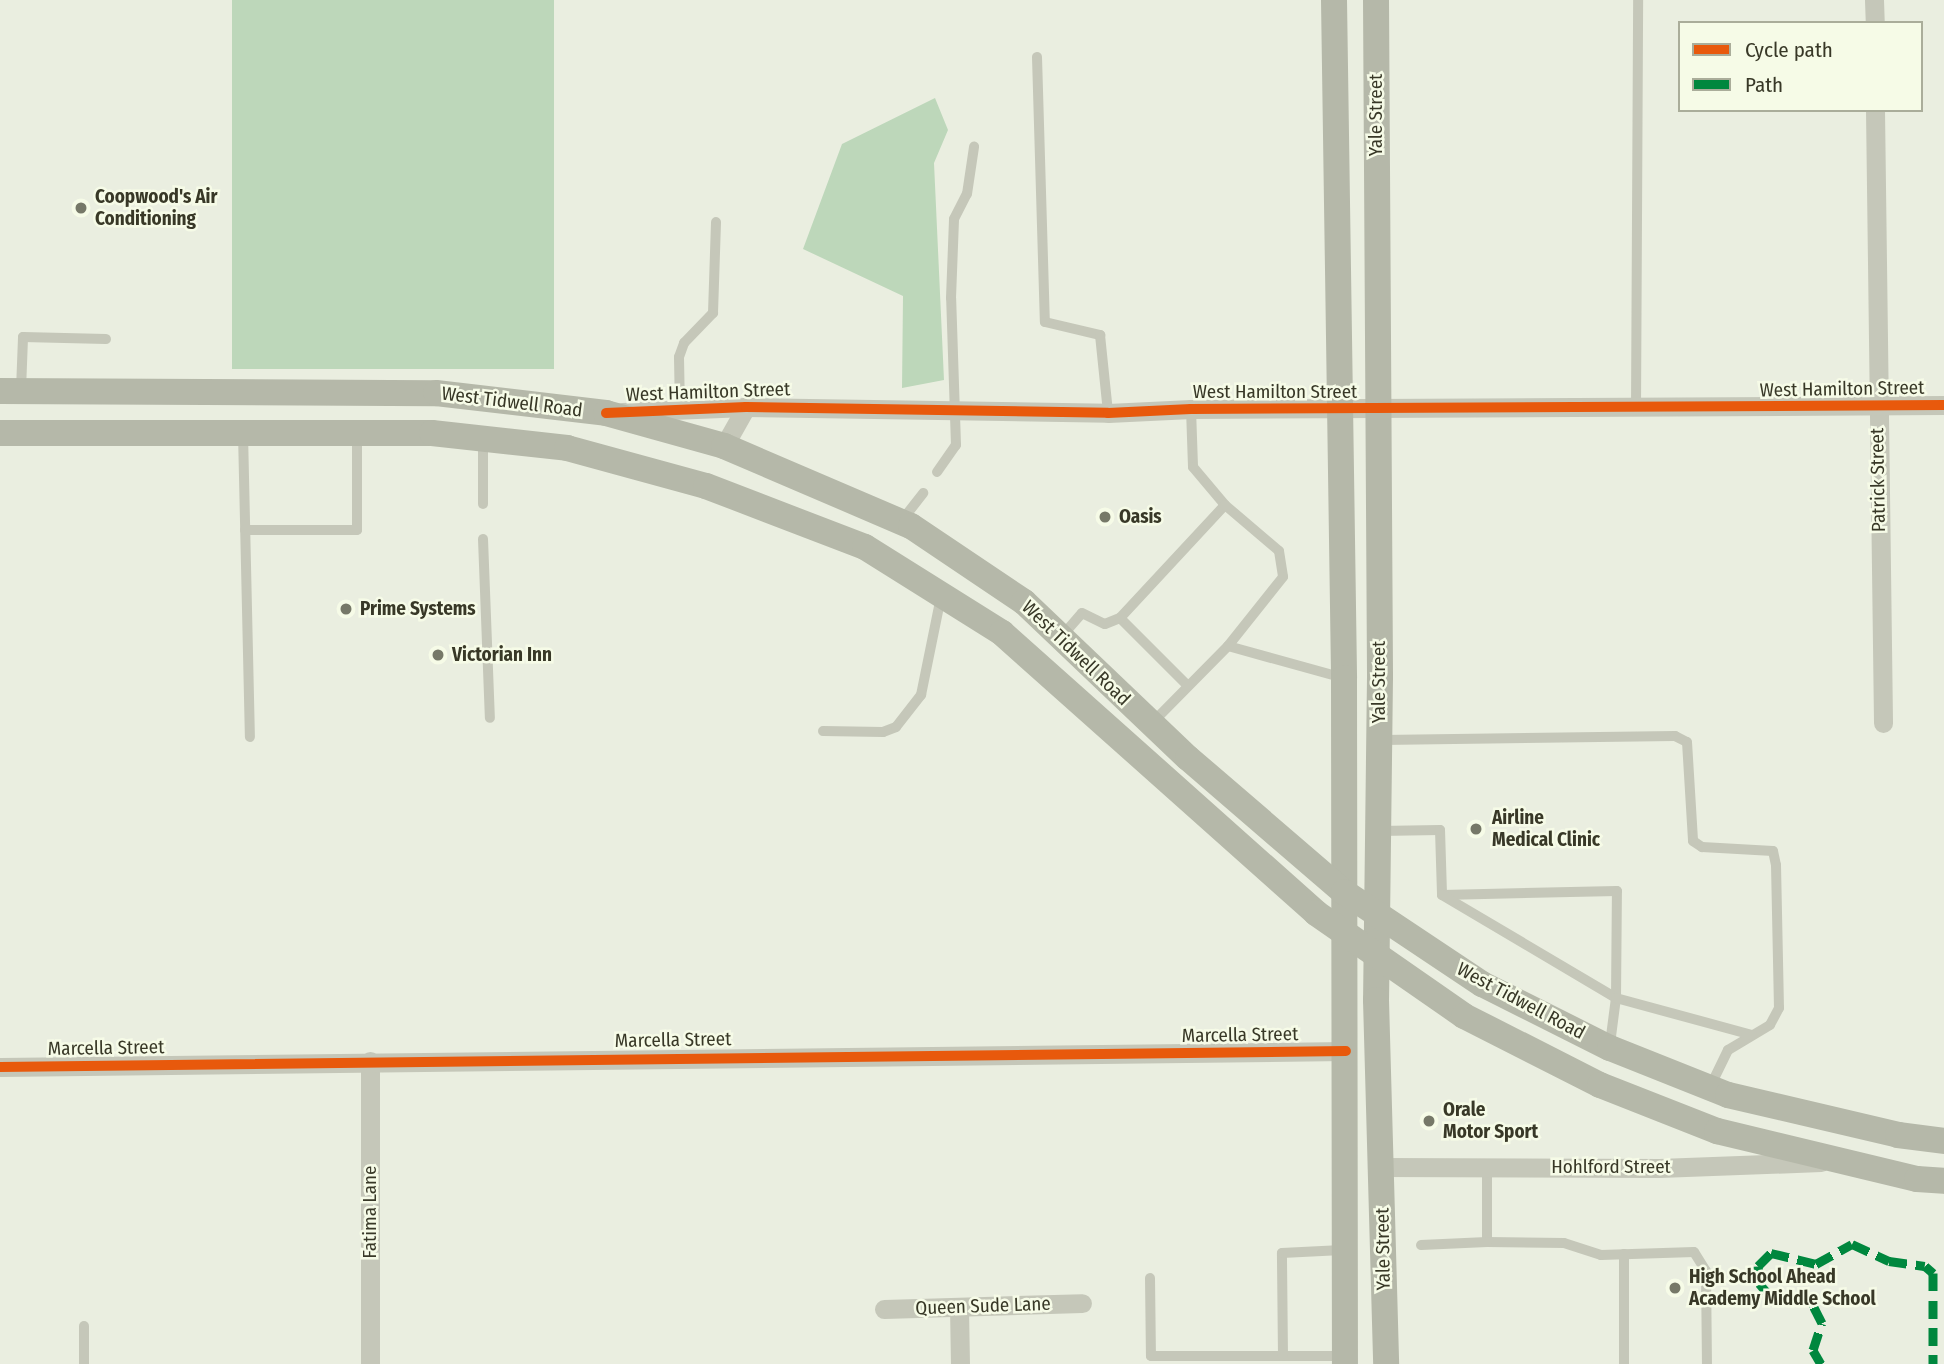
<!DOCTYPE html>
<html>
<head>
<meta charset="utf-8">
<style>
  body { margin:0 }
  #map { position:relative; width:1944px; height:1364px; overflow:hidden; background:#eaeee0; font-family:"Fira Sans Condensed",sans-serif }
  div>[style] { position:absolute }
  .green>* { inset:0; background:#bdd7ba; transform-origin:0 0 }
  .lane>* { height:10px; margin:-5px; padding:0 5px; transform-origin:5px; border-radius:5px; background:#c5c7b9 }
  .street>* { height:19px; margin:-9.5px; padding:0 9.5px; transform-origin:9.5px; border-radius:9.5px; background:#c5c7b9 }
  .secondary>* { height:26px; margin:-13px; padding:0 13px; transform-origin:13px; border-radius:13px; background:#b5b8a9 }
  .quiet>* { height:9px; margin-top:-4.5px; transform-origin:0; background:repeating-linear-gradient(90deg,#00873e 0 18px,transparent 0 27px) }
  .cycleway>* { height:10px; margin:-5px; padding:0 5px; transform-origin:5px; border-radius:5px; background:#e8590c }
  .dots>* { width:19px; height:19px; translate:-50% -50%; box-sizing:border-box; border:4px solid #f6fbe7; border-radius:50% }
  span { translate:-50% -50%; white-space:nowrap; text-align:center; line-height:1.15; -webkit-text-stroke:5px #f6fbe7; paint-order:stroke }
  .street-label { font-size:19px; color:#383827 }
  .poi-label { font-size:19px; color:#383827; font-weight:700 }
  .left { translate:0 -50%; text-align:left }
  .legend { position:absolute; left:1678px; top:21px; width:245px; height:91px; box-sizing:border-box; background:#f6fbe7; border:2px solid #aaad9a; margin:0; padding:9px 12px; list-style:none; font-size:21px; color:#383827 }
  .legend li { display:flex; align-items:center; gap:14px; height:35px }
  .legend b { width:35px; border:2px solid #aaad9a }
</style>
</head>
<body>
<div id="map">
  <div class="green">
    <div style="left:232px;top:0;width:322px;height:369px"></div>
    <div style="clip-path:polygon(935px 98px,948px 130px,934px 163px,944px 380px,902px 388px,903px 296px,803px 249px,842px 144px)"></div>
  </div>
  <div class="lane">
    <div style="left:1037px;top:57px;width:265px;rotate:88.3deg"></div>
    <div style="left:1045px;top:322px;width:57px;rotate:13.3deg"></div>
    <div style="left:1100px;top:335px;width:78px;rotate:84.1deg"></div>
    <div style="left:21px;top:390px;width:53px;rotate:-87.8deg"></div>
    <div style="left:23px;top:337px;width:83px;rotate:1.4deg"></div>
    <div style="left:1191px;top:409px;width:58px;rotate:88deg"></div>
    <div style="left:1193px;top:467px;width:50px;rotate:49.9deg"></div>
    <div style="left:1636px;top:409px;width:409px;rotate:-89.7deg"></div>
    <div style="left:680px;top:410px;width:53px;rotate:-91.1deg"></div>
    <div style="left:679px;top:357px;width:15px;rotate:-70deg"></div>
    <div style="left:684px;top:343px;width:42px;rotate:-46deg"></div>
    <div style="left:713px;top:313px;width:91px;rotate:-88.1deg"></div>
    <div style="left:243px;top:433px;width:304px;rotate:88.7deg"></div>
    <div style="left:483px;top:441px;width:63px;rotate:90deg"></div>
    <div style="left:937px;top:472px;width:33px;rotate:-55deg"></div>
    <div style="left:956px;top:445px;width:147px;rotate:-91.9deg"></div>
    <div style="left:951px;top:298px;width:79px;rotate:-87.8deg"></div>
    <div style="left:954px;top:219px;width:28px;rotate:-63deg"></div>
    <div style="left:967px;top:194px;width:48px;rotate:-81.5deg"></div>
    <div style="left:903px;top:519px;width:33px;rotate:-52deg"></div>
    <div style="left:245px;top:530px;width:112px"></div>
    <div style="left:357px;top:530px;width:94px;rotate:-90deg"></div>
    <div style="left:483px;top:539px;width:179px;rotate:87.8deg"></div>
    <div style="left:1120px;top:618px;width:93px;rotate:45deg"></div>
    <div style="left:1062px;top:636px;width:30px;rotate:-49deg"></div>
    <div style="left:1082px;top:613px;width:25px;rotate:26deg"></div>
    <div style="left:1105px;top:624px;width:16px;rotate:-22deg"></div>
    <div style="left:1120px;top:618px;width:154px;rotate:-47.1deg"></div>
    <div style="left:1225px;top:505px;width:71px;rotate:40.4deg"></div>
    <div style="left:1279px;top:551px;width:26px;rotate:81deg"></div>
    <div style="left:1283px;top:577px;width:88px;rotate:128.6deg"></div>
    <div style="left:1228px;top:646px;width:105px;rotate:134.6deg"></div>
    <div style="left:1228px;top:646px;width:119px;rotate:15.5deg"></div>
    <div style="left:823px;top:731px;width:60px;rotate:1deg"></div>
    <div style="left:883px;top:732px;width:14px;rotate:-21deg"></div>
    <div style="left:896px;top:727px;width:41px;rotate:-52deg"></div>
    <div style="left:921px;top:695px;width:100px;rotate:-78.5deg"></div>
    <div style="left:1382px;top:740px;width:293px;rotate:-0.8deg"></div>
    <div style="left:1675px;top:736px;width:13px;rotate:27deg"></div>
    <div style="left:1687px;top:742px;width:99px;rotate:86.5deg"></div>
    <div style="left:1693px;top:841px;width:11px;rotate:34deg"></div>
    <div style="left:1702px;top:847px;width:71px;rotate:3.2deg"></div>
    <div style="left:1773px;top:851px;width:14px;rotate:78deg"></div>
    <div style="left:1776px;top:865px;width:143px;rotate:88.8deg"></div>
    <div style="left:1779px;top:1008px;width:19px;rotate:118deg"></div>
    <div style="left:1770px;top:1025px;width:49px;rotate:149.2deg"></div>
    <div style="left:1728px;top:1050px;width:41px;rotate:115.9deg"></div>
    <div style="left:1379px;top:831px;width:61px;rotate:-0.9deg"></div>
    <div style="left:1440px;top:830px;width:65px;rotate:88.2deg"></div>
    <div style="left:1610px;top:1044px;width:46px;rotate:-82.6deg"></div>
    <div style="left:1616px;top:998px;width:107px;rotate:-89.5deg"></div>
    <div style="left:1617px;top:891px;width:175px;rotate:178.7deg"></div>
    <div style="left:1442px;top:895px;width:202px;rotate:30.6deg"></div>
    <div style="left:1616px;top:998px;width:141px;rotate:15.2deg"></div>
    <div style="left:1487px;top:1167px;width:75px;rotate:90deg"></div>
    <div style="left:1487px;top:1242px;width:77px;rotate:0.7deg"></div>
    <div style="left:1564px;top:1243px;width:39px;rotate:18deg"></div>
    <div style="left:1601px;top:1255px;width:93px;rotate:-1.8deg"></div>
    <div style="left:1694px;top:1252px;width:22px;rotate:58deg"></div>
    <div style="left:1706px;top:1271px;width:93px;rotate:89.4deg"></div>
    <div style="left:1421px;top:1245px;width:66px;rotate:-2.6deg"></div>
    <div style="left:1624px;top:1254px;width:110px;rotate:90deg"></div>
    <div style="left:1150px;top:1278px;width:78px;rotate:89.3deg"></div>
    <div style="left:1151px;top:1356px;width:194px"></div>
    <div style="left:84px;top:1326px;width:38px;rotate:90deg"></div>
    <div style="left:1283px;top:1356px;width:103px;rotate:-90.6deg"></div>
    <div style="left:1282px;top:1253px;width:60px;rotate:-2.9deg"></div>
  </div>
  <div class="street">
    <div style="left:1874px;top:0;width:23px;rotate:88deg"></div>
    <div style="left:1875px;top:110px;width:613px;rotate:89.25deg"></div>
    <div style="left:622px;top:412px;width:124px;rotate:-2.3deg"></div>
    <div style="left:746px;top:407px;width:362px;rotate:0.9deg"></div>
    <div style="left:1108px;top:413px;width:83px;rotate:-2.8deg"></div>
    <div style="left:1191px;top:409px;width:753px;rotate:-0.3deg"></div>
    <div style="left:724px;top:446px;width:45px;rotate:-60.6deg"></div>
    <div style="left:370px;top:1061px;width:303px;rotate:90deg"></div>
    <div style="left:0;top:1067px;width:1346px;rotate:-0.68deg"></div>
    <div style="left:1381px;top:1167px;width:278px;rotate:0.2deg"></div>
    <div style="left:1659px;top:1168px;width:162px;rotate:-2.1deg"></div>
    <div style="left:959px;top:1307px;width:57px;rotate:89deg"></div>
    <div style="left:884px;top:1309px;width:198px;rotate:-1.7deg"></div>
  </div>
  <div class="secondary">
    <div style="left:1334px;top:0;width:678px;rotate:89.15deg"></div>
    <div style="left:1344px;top:678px;width:686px;rotate:89.92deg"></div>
    <div style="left:1376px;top:0;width:677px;rotate:89.66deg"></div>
    <div style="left:1380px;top:677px;width:323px;rotate:90.7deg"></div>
    <div style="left:1376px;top:1000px;width:364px;rotate:88.4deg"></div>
    <div style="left:0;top:391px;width:436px;rotate:0.3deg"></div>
    <div style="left:436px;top:393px;width:171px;rotate:6.7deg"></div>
    <div style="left:606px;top:413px;width:123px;rotate:15.6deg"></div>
    <div style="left:724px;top:446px;width:203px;rotate:23.2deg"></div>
    <div style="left:911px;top:526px;width:136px;rotate:33.9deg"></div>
    <div style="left:1024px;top:602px;width:226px;rotate:43.6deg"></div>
    <div style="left:1188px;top:758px;width:206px;rotate:40.7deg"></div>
    <div style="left:1344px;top:892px;width:166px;rotate:33.7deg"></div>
    <div style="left:1482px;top:984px;width:143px;rotate:26.6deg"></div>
    <div style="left:1610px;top:1048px;width:127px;rotate:21.7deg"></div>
    <div style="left:1728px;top:1095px;width:175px;rotate:13.2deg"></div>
    <div style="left:1898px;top:1135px;width:46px;rotate:7.4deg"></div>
    <div style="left:0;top:433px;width:432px"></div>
    <div style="left:432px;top:433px;width:136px;rotate:6.3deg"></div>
    <div style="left:567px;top:448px;width:144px;rotate:15.3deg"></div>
    <div style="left:706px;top:486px;width:170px;rotate:21deg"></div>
    <div style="left:865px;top:547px;width:162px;rotate:32.1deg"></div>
    <div style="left:1002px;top:633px;width:421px;rotate:41.7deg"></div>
    <div style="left:1316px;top:913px;width:180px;rotate:34.8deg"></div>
    <div style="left:1464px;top:1016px;width:153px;rotate:26.9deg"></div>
    <div style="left:1600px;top:1085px;width:126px;rotate:21.5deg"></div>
    <div style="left:1717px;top:1131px;width:206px;rotate:13.5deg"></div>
    <div style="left:1917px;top:1179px;width:27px;rotate:4deg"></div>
  </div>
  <div class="quiet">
    <div style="left:1821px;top:1364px;width:16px;rotate:-120deg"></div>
    <div style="left:1813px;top:1350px;width:28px;rotate:-72deg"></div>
    <div style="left:1822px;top:1323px;width:22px;rotate:-117deg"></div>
    <div style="left:1812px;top:1303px;width:13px;rotate:-153deg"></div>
    <div style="left:1800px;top:1297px;width:29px;rotate:180deg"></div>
    <div style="left:1771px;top:1297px;width:18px;rotate:-131deg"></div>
    <div style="left:1759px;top:1283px;width:17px;rotate:-93deg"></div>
    <div style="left:1758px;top:1266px;width:18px;rotate:-45deg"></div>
    <div style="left:1771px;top:1253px;width:46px;rotate:13.7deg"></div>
    <div style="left:1816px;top:1264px;width:41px;rotate:-29.1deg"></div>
    <div style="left:1852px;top:1244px;width:41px;rotate:24.7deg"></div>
    <div style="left:1889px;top:1261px;width:36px;rotate:8deg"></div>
    <div style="left:1925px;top:1266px;width:11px;rotate:41deg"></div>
    <div style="left:1933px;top:1273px;width:91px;rotate:90deg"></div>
  </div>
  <div class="cycleway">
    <div style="left:606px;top:413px;width:140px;rotate:-2.5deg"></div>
    <div style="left:746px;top:407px;width:362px;rotate:0.9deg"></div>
    <div style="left:1108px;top:413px;width:83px;rotate:-2.8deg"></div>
    <div style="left:1191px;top:409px;width:753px;rotate:-0.3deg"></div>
    <div style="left:0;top:1067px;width:1346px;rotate:-0.68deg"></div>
  </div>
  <div class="dots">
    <div style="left:81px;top:208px;background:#767868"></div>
    <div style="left:1105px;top:517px;background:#767868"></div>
    <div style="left:346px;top:609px;background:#767868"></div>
    <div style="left:438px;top:655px;background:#767868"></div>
    <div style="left:1476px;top:829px;background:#767868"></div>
    <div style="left:1429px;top:1121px;background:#767868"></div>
    <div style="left:1675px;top:1288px;background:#767868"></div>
  </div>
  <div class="street-label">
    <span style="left:1376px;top:115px;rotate:-90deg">Yale Street</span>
    <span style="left:1842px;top:389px;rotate:-1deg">West Hamilton Street</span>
    <span style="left:708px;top:392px;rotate:-2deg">West Hamilton Street</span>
    <span style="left:1275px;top:392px">West Hamilton Street</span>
    <span style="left:512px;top:402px;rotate:7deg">West Tidwell Road</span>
    <span style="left:1878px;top:480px;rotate:-91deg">Patrick Street</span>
    <span style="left:1076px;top:653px;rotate:44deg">West Tidwell Road</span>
    <span style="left:1379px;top:682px;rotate:-90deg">Yale Street</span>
    <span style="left:1521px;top:1001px;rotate:28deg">West Tidwell Road</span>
    <span style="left:1240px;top:1035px;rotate:-1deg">Marcella Street</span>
    <span style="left:673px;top:1040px;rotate:-1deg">Marcella Street</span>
    <span style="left:106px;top:1048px;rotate:-1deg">Marcella Street</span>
    <span style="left:1611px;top:1167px">Hohlford Street</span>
    <span style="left:370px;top:1212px;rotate:-90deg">Fatima Lane</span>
    <span style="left:1383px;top:1249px;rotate:-91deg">Yale Street</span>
    <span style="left:983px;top:1306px;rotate:-2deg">Queen Sude Lane</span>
  </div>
  <div class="poi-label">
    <span class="left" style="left:95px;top:208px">Coopwood's Air<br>Conditioning</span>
    <span class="left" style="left:1119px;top:517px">Oasis</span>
    <span class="left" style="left:360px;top:609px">Prime Systems</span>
    <span class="left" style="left:452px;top:655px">Victorian Inn</span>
    <span class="left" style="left:1492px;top:829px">Airline<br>Medical Clinic</span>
    <span class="left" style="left:1443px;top:1121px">Orale<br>Motor Sport</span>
    <span class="left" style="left:1689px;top:1288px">High School Ahead<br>Academy Middle School</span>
  </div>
  <ul class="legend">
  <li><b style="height:9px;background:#e8590c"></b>Cycle path</li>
  <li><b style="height:9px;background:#00873e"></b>Path</li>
  </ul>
</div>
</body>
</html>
